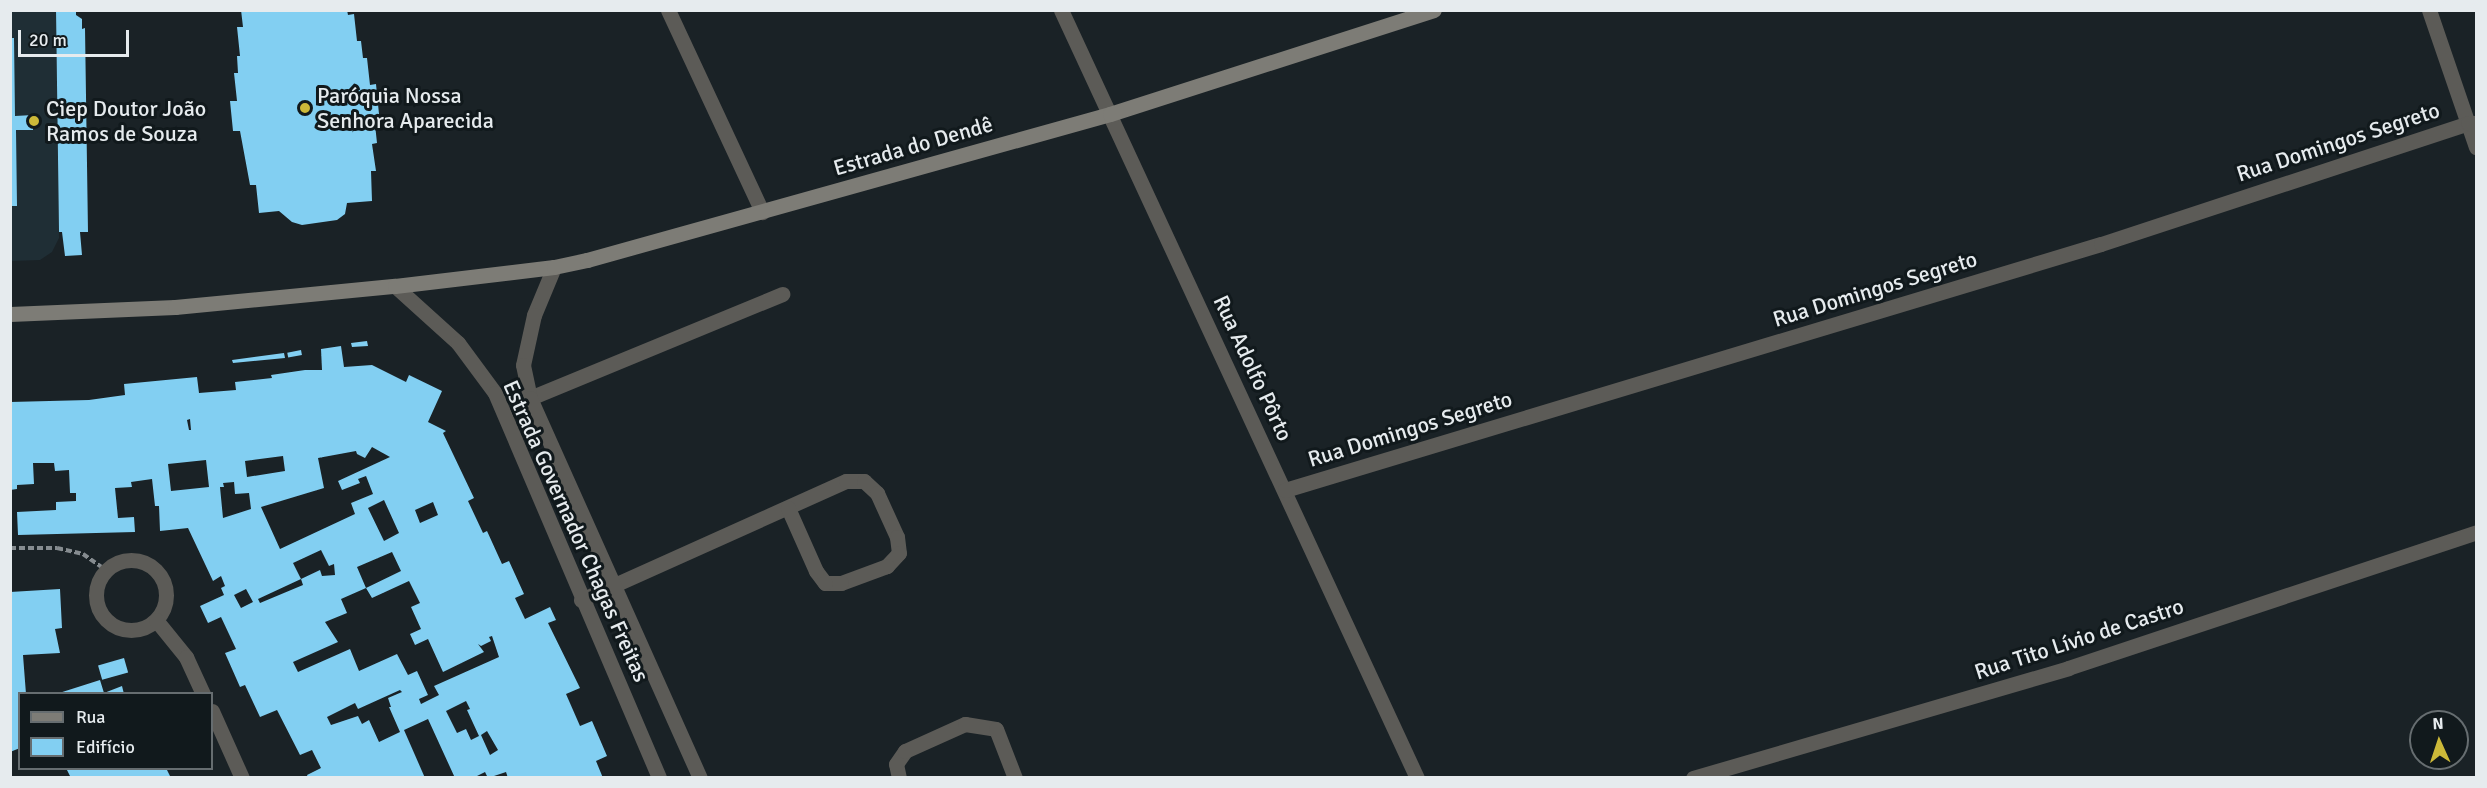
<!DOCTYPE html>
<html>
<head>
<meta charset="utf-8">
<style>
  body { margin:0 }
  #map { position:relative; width:2487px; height:788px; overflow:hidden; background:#1a2226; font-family:Signika,sans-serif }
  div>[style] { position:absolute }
  .built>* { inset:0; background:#1f2e35 }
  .building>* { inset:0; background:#82cff2; transform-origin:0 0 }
  .path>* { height:4px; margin-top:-2px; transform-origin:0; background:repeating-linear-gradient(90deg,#868c90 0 6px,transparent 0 9px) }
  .service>* { height:15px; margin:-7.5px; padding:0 7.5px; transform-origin:7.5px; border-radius:7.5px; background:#5c5b57 }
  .minor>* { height:15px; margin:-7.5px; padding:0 7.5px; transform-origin:7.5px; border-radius:7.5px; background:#5c5b57 }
  .minor>.ring { margin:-7.5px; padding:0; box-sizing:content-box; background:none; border:15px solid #5c5b57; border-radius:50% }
  .tertiary>* { height:15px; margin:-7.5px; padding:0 7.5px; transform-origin:7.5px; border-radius:7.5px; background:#5c5b57 }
  .secondary>* { height:15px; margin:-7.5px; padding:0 7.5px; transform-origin:7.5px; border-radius:7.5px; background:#7d7c76 }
  .dots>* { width:16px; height:16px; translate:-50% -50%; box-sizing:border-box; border:3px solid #11191c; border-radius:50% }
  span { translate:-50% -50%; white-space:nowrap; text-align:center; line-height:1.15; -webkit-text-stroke:6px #11191c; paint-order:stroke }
  .poi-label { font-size:22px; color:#e6ebee }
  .left { translate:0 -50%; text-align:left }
  .street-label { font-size:22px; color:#e6ebee }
  .frame { position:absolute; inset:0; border:12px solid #e6ebee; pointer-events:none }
  .legend { position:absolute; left:18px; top:692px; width:195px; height:78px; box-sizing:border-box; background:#11191c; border:2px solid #666d70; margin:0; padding:8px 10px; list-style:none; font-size:18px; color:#e6ebee }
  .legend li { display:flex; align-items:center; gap:12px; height:30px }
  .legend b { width:30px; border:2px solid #666d70 }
  .north { position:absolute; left:2409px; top:710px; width:60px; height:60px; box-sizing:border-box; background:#11191c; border:2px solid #666d70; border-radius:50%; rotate:357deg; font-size:16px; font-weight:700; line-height:24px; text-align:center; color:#e6ebee }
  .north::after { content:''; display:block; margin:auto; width:21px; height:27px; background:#ccb939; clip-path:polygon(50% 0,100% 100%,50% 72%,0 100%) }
  .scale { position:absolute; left:18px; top:30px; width:111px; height:27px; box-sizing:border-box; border:3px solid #e6ebee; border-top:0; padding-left:8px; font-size:18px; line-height:21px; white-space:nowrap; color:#e6ebee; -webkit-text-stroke:4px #11191c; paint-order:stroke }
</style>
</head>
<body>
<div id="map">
  <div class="built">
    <div style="clip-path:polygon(10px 11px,56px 11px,59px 238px,52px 252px,40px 260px,11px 261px)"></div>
  </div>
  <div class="building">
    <div style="clip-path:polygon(56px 10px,76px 10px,76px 15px,82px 19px,82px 29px,85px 28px,88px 232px,80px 232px,82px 255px,65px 256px,62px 232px,59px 232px)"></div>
    <div style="clip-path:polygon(241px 10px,347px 10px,348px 15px,354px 14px,357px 41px,361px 41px,363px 58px,367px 58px,370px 85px,376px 84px,379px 114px,374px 115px,377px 143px,372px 144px,376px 171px,371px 171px,372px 201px,347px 203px,345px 214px,337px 220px,302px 225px,292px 222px,279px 211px,259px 213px,256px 185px,250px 185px,240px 131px,233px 131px,230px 101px,237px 101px,234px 73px,238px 73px,237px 56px,240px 56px,237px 27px,243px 27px)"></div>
    <div style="clip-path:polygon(10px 38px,14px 38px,15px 116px,33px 115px,33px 130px,16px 130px,17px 206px,10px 206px)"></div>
    <div style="clip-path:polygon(367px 341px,368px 346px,352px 347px,351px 343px)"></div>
    <div style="clip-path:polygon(evenodd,341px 346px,344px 367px,372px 365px,406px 382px,409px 375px,442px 391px,428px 422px,446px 431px,443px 433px,474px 498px,468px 501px,483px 533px,487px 531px,502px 564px,509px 561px,524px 594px,515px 598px,525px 619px,550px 607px,556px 620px,548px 623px,580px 688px,566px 694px,580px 726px,592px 721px,607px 756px,596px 761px,603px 778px,508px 778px,506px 772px,488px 778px,485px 772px,473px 778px,455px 778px,428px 719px,404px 730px,425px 778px,308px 778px,307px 775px,321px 768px,312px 750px,300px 755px,277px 710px,260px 717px,245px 685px,240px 687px,225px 653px,236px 649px,221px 617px,208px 623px,200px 606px,224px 595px,221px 588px,225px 586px,221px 576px,213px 581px,188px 528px,160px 531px,159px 506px,155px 506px,152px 479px,131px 482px,132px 487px,115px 488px,118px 518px,134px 517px,135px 532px,18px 535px,17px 512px,56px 510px,56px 502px,76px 501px,76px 493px,70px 493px,69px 470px,55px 471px,54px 463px,33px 463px,34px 484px,17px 485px,17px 489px,10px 490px,10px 402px,89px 400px,125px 395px,124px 384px,197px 377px,199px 393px,236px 390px,235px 382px,272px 378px,271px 375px,305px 370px,322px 370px,321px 349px,341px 346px,190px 419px,191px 430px,189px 430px,187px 420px,190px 419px,341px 346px,372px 447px,390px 457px,338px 481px,342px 490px,360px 483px,358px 479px,366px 476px,373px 494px,351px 503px,355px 514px,280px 549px,261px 507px,324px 488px,318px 458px,356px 451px,357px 454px,365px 458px,372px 447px,341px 346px,283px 456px,285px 471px,247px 477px,245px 461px,283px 456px,341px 346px,206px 460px,209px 487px,171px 491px,168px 464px,206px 460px,341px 346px,234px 482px,235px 494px,249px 493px,251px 509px,223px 518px,220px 487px,224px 487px,223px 483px,234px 482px,341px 346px,384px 500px,399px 533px,384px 541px,368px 508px,384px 500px,341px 346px,433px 502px,438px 515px,420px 523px,415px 510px,433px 502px,341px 346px,321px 550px,329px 566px,334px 564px,335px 575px,322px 576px,320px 570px,301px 579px,293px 563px,321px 550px,341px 346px,392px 552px,401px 571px,366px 588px,372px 598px,409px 581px,420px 603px,411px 607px,421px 629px,410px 634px,415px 645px,428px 639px,443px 672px,484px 652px,478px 644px,481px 646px,491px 641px,489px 637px,492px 636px,499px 657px,434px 686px,439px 695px,421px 704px,419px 699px,428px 695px,422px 682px,417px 671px,408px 675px,397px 654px,359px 671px,350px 649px,298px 672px,293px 662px,338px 642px,325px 622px,347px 613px,341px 599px,366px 588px,357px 567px,392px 552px,341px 346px,301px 579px,303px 585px,260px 603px,258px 599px,301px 579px,341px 346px,246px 589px,253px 602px,241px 608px,234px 595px,246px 589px,341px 346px,400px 690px,402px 692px,388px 698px,391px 707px,389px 707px,400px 732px,379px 742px,369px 720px,362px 724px,358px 716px,331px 725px,327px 717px,355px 703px,358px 709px,400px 690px,341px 346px,466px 701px,470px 709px,467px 710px,479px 736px,471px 740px,466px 729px,457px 733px,446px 711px,466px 701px,341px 346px,487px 731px,498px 750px,490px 755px,481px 735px,487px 731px)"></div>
    <div style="left:301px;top:350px;width:5px;height:14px;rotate:79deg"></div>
    <div style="clip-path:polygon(284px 353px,285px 358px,233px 363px,232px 360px)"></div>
    <div style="clip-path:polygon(60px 589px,62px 628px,55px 629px,60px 653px,23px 655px,26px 694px,20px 694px,20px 748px,10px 752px,10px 592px)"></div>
    <div style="left:124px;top:658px;width:15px;height:27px;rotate:74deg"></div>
    <div style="clip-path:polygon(100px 680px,104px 693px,122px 686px,124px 694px,56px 694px)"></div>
    <div style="clip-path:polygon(66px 768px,170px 768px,167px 770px,171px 778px,71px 778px)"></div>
  </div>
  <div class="path">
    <div style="left:10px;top:548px;width:47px"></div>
    <div style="left:57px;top:548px;width:27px;rotate:13deg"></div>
    <div style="left:83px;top:554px;width:28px;rotate:35deg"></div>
  </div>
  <div class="service">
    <div style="left:668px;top:10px;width:223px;rotate:65deg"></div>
  </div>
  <div class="minor">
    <div style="left:1061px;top:10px;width:846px;rotate:65.13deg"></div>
    <div style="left:2429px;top:10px;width:145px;rotate:71.1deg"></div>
    <div style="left:530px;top:398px;width:273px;rotate:-22.4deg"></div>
    <div style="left:1285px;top:490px;width:852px;rotate:-16.78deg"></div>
    <div style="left:2101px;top:244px;width:386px;rotate:-18.2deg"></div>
    <div style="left:2468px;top:123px;width:8px"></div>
    <div class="ring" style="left:96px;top:560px;width:55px;height:55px"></div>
    <div style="left:581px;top:600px;width:290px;rotate:-24.2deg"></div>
    <div style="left:846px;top:481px;width:18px"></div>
    <div style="left:864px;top:481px;width:18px;rotate:43deg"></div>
    <div style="left:877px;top:493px;width:48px;rotate:65.6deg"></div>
    <div style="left:897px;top:537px;width:16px;rotate:83deg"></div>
    <div style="left:899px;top:553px;width:18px;rotate:133deg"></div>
    <div style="left:887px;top:566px;width:49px;rotate:159.7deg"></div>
    <div style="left:841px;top:583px;width:16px;rotate:180deg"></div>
    <div style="left:825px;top:583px;width:15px;rotate:-127deg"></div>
    <div style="left:816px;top:571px;width:69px;rotate:-114deg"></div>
    <div style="left:156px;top:620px;width:48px;rotate:51deg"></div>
    <div style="left:186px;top:657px;width:41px;rotate:65.3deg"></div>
    <div style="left:212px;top:711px;width:73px;rotate:65.9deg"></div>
    <div style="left:899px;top:778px;width:14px;rotate:-102deg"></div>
    <div style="left:896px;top:764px;width:16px;rotate:-55deg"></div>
    <div style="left:905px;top:751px;width:66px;rotate:-24.2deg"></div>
    <div style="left:965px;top:724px;width:31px;rotate:9deg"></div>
    <div style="left:996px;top:729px;width:53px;rotate:68.8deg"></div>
    <div style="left:1693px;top:778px;width:391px;rotate:-16.3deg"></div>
    <div style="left:2068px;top:668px;width:430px;rotate:-18.4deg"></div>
  </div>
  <div class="tertiary">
    <div style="left:554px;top:267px;width:52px;rotate:112.6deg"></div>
    <div style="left:534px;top:315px;width:51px;rotate:102.4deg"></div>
    <div style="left:523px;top:365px;width:34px;rotate:78deg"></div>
    <div style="left:530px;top:398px;width:416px;rotate:65.9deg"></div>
    <div style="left:395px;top:286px;width:85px;rotate:42.1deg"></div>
    <div style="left:458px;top:343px;width:62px;rotate:53.5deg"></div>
    <div style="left:495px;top:393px;width:418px;rotate:66.9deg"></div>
  </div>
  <div class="secondary">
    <div style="left:10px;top:314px;width:165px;rotate:-2.4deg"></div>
    <div style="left:175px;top:307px;width:221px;rotate:-5.5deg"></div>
    <div style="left:395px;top:286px;width:160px;rotate:-6.8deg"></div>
    <div style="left:554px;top:267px;width:34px;rotate:-12deg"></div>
    <div style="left:587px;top:260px;width:543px;rotate:-15.6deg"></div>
    <div style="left:1110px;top:114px;width:340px;rotate:-17.8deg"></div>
  </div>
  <div class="dots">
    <div style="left:305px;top:108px;background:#ccb939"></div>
    <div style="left:34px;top:121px;background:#ccb939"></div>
  </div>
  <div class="poi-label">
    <span class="left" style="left:317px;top:108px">Paróquia Nossa<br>Senhora Aparecida</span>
    <span class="left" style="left:46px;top:121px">Ciep Doutor João<br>Ramos de Souza</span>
  </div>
  <div class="street-label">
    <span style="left:2338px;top:142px;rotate:-18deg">Rua Domingos Segreto</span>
    <span style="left:913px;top:146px;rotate:-16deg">Estrada do Dendê</span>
    <span style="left:1875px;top:289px;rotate:-17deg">Rua Domingos Segreto</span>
    <span style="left:1253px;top:368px;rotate:65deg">Rua Adolfo Pôrto</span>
    <span style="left:1410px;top:429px;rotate:-17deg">Rua Domingos Segreto</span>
    <span style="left:576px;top:531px;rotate:66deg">Estrada Governador Chagas Freitas</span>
    <span style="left:2079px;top:639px;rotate:-18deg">Rua Tito Lívio de Castro</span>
  </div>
  <div class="frame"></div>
  <ul class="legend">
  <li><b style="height:8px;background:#7d7c76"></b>Rua</li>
  <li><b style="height:16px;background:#82cff2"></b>Edifício</li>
  </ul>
  <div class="north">N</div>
  <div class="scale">20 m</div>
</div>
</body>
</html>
